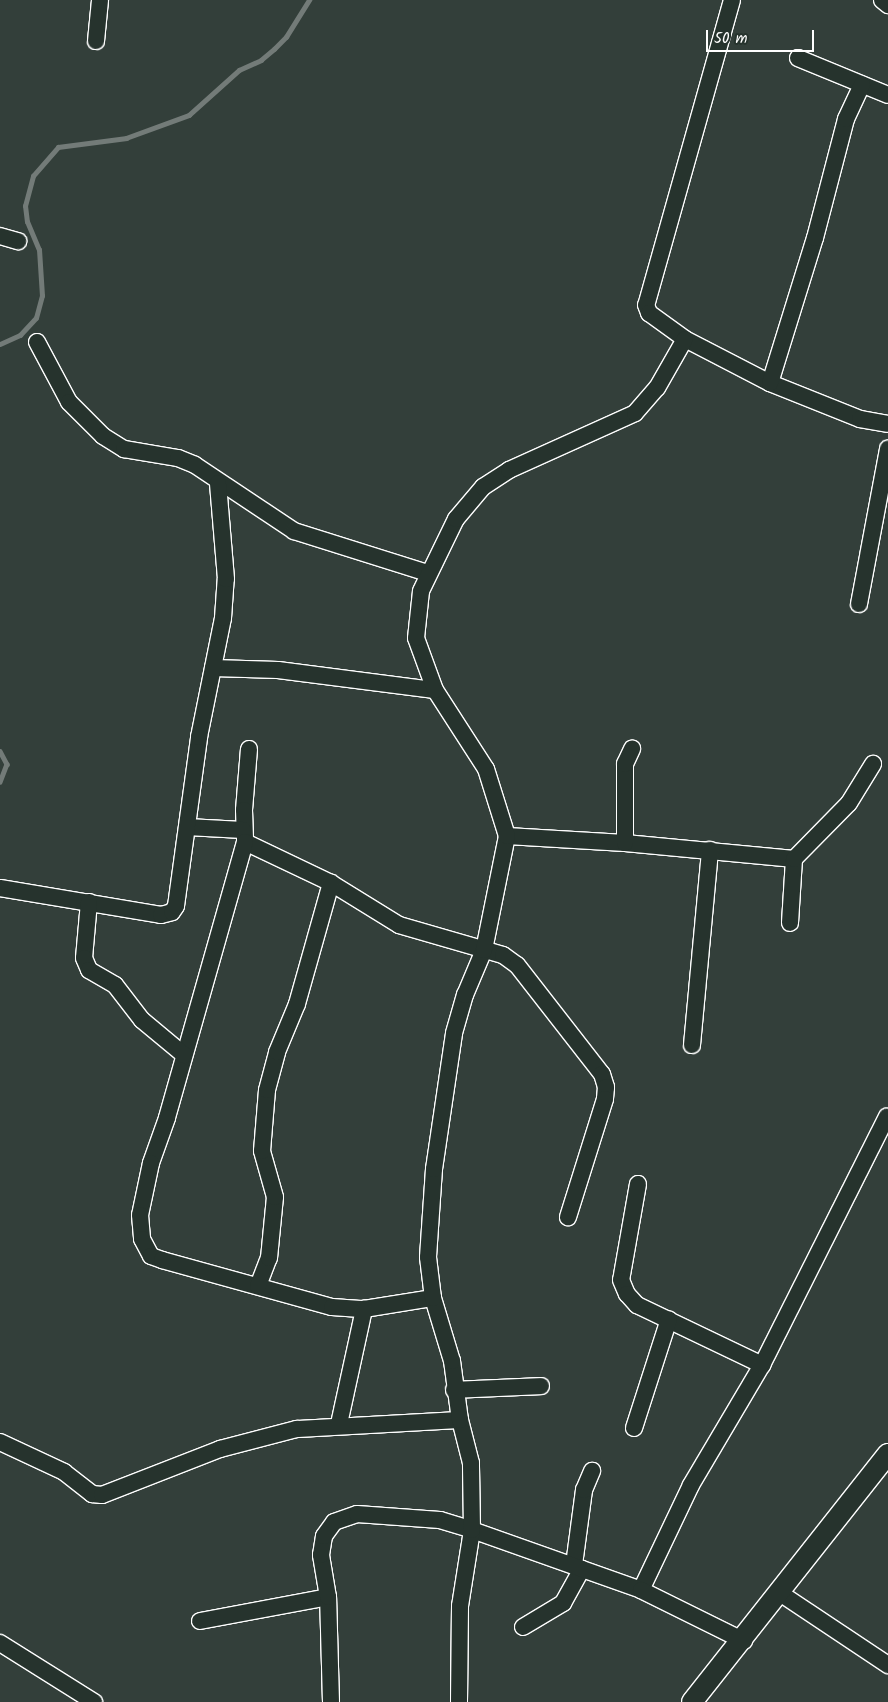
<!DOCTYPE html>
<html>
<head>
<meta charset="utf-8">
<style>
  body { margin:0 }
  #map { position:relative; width:888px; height:1702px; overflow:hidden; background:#333f3a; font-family:Kalam,sans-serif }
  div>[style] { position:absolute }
  .stream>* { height:4.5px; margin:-2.25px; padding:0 2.25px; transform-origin:2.25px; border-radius:2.25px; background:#737b78 }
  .roads { filter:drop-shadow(1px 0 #fff) drop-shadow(-1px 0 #fff) drop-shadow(0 1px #fff) drop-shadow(0 -1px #fff) }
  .minor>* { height:16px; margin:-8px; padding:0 8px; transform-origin:8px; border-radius:8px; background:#26332d }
  .tertiary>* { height:20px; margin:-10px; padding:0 10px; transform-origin:10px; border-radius:10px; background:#26332d }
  span { translate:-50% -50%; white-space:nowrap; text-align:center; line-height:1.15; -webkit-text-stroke:4px #26332d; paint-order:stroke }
  .scale { position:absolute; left:706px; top:30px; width:108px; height:22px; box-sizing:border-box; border:2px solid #fff; border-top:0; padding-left:6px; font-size:15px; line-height:18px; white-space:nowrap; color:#fff; -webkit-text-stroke:4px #26332d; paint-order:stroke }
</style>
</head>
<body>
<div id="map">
  <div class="stream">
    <div style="left:0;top:344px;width:22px;rotate:-24deg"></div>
    <div style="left:20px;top:335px;width:23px;rotate:-47deg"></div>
    <div style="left:36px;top:318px;width:23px;rotate:-75deg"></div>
    <div style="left:42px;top:296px;width:46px;rotate:-93.7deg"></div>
    <div style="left:39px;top:250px;width:30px;rotate:-113deg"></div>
    <div style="left:27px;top:222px;width:16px;rotate:-97deg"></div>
    <div style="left:25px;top:206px;width:31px;rotate:-75deg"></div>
    <div style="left:33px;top:176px;width:38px;rotate:-49deg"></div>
    <div style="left:58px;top:147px;width:69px;rotate:-7.5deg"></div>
    <div style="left:126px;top:138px;width:67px;rotate:-20.1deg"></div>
    <div style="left:189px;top:115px;width:67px;rotate:-42deg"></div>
    <div style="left:239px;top:70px;width:24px;rotate:-24deg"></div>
    <div style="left:261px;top:60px;width:17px;rotate:-40deg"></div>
    <div style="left:274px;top:49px;width:17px;rotate:-45deg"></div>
    <div style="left:286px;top:37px;width:44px;rotate:-58.1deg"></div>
    <div style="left:0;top:751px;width:15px;rotate:62deg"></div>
    <div style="left:7px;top:764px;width:19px;rotate:111deg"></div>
  </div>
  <div class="roads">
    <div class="minor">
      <div style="left:732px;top:0;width:317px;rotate:105.7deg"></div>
      <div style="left:646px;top:305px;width:9px;rotate:69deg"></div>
      <div style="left:649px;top:313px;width:44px;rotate:35.8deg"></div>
      <div style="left:685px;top:339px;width:96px;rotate:27.4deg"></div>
      <div style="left:770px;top:383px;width:97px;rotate:21.8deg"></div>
      <div style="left:860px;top:419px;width:28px;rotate:10deg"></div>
      <div style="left:882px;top:0;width:8px;rotate:40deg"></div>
      <div style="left:96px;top:41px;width:41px;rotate:-84.4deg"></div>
      <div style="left:798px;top:58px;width:97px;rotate:22.3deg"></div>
      <div style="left:0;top:236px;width:19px;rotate:16deg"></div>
      <div style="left:37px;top:342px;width:68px;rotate:61.9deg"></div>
      <div style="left:69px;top:402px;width:48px;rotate:45deg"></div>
      <div style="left:103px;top:436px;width:25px;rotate:32deg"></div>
      <div style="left:124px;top:449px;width:55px;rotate:9.5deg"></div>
      <div style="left:178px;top:458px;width:18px;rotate:22deg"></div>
      <div style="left:195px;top:465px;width:119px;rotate:33.7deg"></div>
      <div style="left:294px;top:531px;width:139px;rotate:17.5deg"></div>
      <div style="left:770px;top:383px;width:152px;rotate:-72.8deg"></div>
      <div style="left:815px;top:238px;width:123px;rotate:-75.4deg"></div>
      <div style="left:846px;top:119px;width:38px;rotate:-65deg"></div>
      <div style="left:859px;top:604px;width:158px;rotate:-79.4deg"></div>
      <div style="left:213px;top:668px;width:65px;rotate:1.8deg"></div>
      <div style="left:278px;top:670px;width:158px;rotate:7.3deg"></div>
      <div style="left:249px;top:749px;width:61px;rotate:94.7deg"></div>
      <div style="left:244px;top:810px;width:32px;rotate:88deg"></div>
      <div style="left:245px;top:842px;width:95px;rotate:25.5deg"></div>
      <div style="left:331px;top:883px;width:80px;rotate:31.7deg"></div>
      <div style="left:399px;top:925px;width:108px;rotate:16.1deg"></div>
      <div style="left:503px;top:955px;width:17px;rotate:36deg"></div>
      <div style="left:517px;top:965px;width:138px;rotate:52.1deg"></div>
      <div style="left:602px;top:1074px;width:14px;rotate:73deg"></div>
      <div style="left:606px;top:1087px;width:12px;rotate:95deg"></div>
      <div style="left:605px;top:1099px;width:124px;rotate:107.4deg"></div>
      <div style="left:187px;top:827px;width:56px;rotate:3.1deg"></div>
      <div style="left:507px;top:836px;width:118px;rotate:3.4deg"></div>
      <div style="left:625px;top:843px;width:170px;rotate:5.4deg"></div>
      <div style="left:794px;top:859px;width:64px;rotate:93.6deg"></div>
      <div style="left:245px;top:842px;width:287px;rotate:105.8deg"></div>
      <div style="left:167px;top:1118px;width:48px;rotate:109.6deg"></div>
      <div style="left:151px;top:1163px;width:53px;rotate:101.9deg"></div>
      <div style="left:140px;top:1215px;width:24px;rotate:85deg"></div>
      <div style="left:142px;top:1239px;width:19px;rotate:62deg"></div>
      <div style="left:151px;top:1256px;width:12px;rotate:20deg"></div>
      <div style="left:162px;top:1260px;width:176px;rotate:15.5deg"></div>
      <div style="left:332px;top:1307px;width:32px;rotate:4deg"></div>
      <div style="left:364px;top:1309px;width:70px;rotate:-9.1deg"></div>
      <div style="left:625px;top:843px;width:79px;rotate:-90deg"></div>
      <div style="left:625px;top:764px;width:17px;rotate:-65deg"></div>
      <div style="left:794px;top:859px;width:78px;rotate:-45.5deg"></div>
      <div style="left:849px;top:803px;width:46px;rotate:-58.4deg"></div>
      <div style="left:0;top:888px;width:163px;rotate:9.5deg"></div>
      <div style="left:161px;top:915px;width:11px;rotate:-15deg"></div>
      <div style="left:172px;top:912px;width:7px;rotate:-56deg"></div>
      <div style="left:176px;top:906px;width:171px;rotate:-82.2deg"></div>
      <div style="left:199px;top:737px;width:121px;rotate:-78.6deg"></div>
      <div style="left:223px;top:618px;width:39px;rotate:-86deg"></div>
      <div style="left:226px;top:579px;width:96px;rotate:-94.8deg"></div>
      <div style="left:89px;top:902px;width:56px;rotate:95.1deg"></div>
      <div style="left:84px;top:958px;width:13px;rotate:67deg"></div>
      <div style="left:89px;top:970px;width:30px;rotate:30deg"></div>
      <div style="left:115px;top:985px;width:44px;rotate:52.4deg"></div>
      <div style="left:142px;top:1020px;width:55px;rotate:39.8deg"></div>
      <div style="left:692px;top:1045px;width:196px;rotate:-84.7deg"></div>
      <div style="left:638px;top:1184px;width:97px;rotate:100deg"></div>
      <div style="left:621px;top:1280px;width:15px;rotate:67deg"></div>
      <div style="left:627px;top:1294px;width:15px;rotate:48deg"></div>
      <div style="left:637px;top:1305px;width:139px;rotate:25.6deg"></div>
      <div style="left:258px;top:1286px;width:30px;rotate:-69deg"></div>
      <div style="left:269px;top:1258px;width:61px;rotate:-84.4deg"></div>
      <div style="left:275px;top:1197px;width:48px;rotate:-105.8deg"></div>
      <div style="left:262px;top:1151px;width:61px;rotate:-85.3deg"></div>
      <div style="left:267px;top:1090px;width:39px;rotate:-75deg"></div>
      <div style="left:277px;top:1052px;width:52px;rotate:-67.4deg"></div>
      <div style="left:297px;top:1004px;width:126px;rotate:-74.3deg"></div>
      <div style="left:454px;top:1390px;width:87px;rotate:-2.6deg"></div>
      <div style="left:339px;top:1424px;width:118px;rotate:-77.7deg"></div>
      <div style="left:634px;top:1428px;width:114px;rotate:-72.2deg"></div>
      <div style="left:0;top:1442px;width:71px;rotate:25.1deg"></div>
      <div style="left:64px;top:1472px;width:36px;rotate:38deg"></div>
      <div style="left:92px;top:1494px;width:10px;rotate:6deg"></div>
      <div style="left:102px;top:1495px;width:127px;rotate:-21.3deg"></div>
      <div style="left:220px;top:1449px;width:80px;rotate:-14.6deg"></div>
      <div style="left:297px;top:1429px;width:163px;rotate:-3.2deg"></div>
      <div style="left:574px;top:1565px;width:76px;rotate:-82.4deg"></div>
      <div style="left:584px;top:1490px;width:21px;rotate:-67deg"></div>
      <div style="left:641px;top:1590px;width:116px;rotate:-64.5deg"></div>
      <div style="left:691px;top:1485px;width:139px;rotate:-59.4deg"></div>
      <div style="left:762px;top:1365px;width:278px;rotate:-63.3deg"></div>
      <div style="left:780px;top:1593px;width:130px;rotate:33.7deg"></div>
      <div style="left:200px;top:1621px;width:130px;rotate:-10.6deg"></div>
      <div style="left:523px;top:1627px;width:47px;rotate:-31deg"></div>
      <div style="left:563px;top:1603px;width:39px;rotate:-61deg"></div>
      <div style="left:0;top:1643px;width:111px;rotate:32.1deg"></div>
      <div style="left:331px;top:1702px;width:105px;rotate:-91.6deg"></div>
      <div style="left:328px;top:1597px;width:43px;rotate:-99.5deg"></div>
      <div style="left:321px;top:1555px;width:19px;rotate:-81deg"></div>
      <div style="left:324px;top:1536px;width:17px;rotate:-54deg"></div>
      <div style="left:334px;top:1522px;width:24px;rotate:-19deg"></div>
      <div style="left:357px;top:1514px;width:83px;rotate:4.1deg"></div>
      <div style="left:440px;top:1520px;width:34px;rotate:17deg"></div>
      <div style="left:472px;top:1530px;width:179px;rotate:19.5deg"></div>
      <div style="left:641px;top:1590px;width:115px;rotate:26.3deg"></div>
      <div style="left:459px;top:1702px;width:96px;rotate:-89.4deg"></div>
      <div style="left:460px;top:1606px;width:77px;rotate:-81deg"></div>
      <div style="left:472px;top:1530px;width:67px;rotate:-90.9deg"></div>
      <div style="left:471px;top:1463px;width:44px;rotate:-104.3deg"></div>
      <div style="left:460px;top:1420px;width:60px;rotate:-97.7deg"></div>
      <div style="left:452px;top:1361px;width:66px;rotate:-106.8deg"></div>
      <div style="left:433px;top:1298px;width:41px;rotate:-97deg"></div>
      <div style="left:428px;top:1257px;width:88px;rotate:-86.1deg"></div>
      <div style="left:434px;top:1169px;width:137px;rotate:-81.6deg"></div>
      <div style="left:454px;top:1033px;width:40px;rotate:-74deg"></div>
      <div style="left:465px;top:995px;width:49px;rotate:-67.1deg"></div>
      <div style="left:484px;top:950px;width:116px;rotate:-78.6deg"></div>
      <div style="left:507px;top:836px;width:70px;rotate:-107.4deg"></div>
      <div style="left:486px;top:769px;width:94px;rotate:-122.8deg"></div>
      <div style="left:435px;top:690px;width:55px;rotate:-110.1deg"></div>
      <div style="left:416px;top:638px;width:47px;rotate:-83.9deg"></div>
      <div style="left:421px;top:591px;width:80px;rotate:-64.1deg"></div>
      <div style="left:456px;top:519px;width:42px;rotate:-49.8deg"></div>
      <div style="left:483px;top:487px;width:31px;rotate:-33deg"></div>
      <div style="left:509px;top:470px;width:138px;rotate:-24.3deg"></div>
      <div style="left:635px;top:413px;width:33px;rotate:-49deg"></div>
      <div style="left:657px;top:388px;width:56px;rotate:-60.3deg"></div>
    </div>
    <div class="tertiary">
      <div style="left:692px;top:1702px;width:316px;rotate:-51.7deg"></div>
    </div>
  </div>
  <div class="scale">50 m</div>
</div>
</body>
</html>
